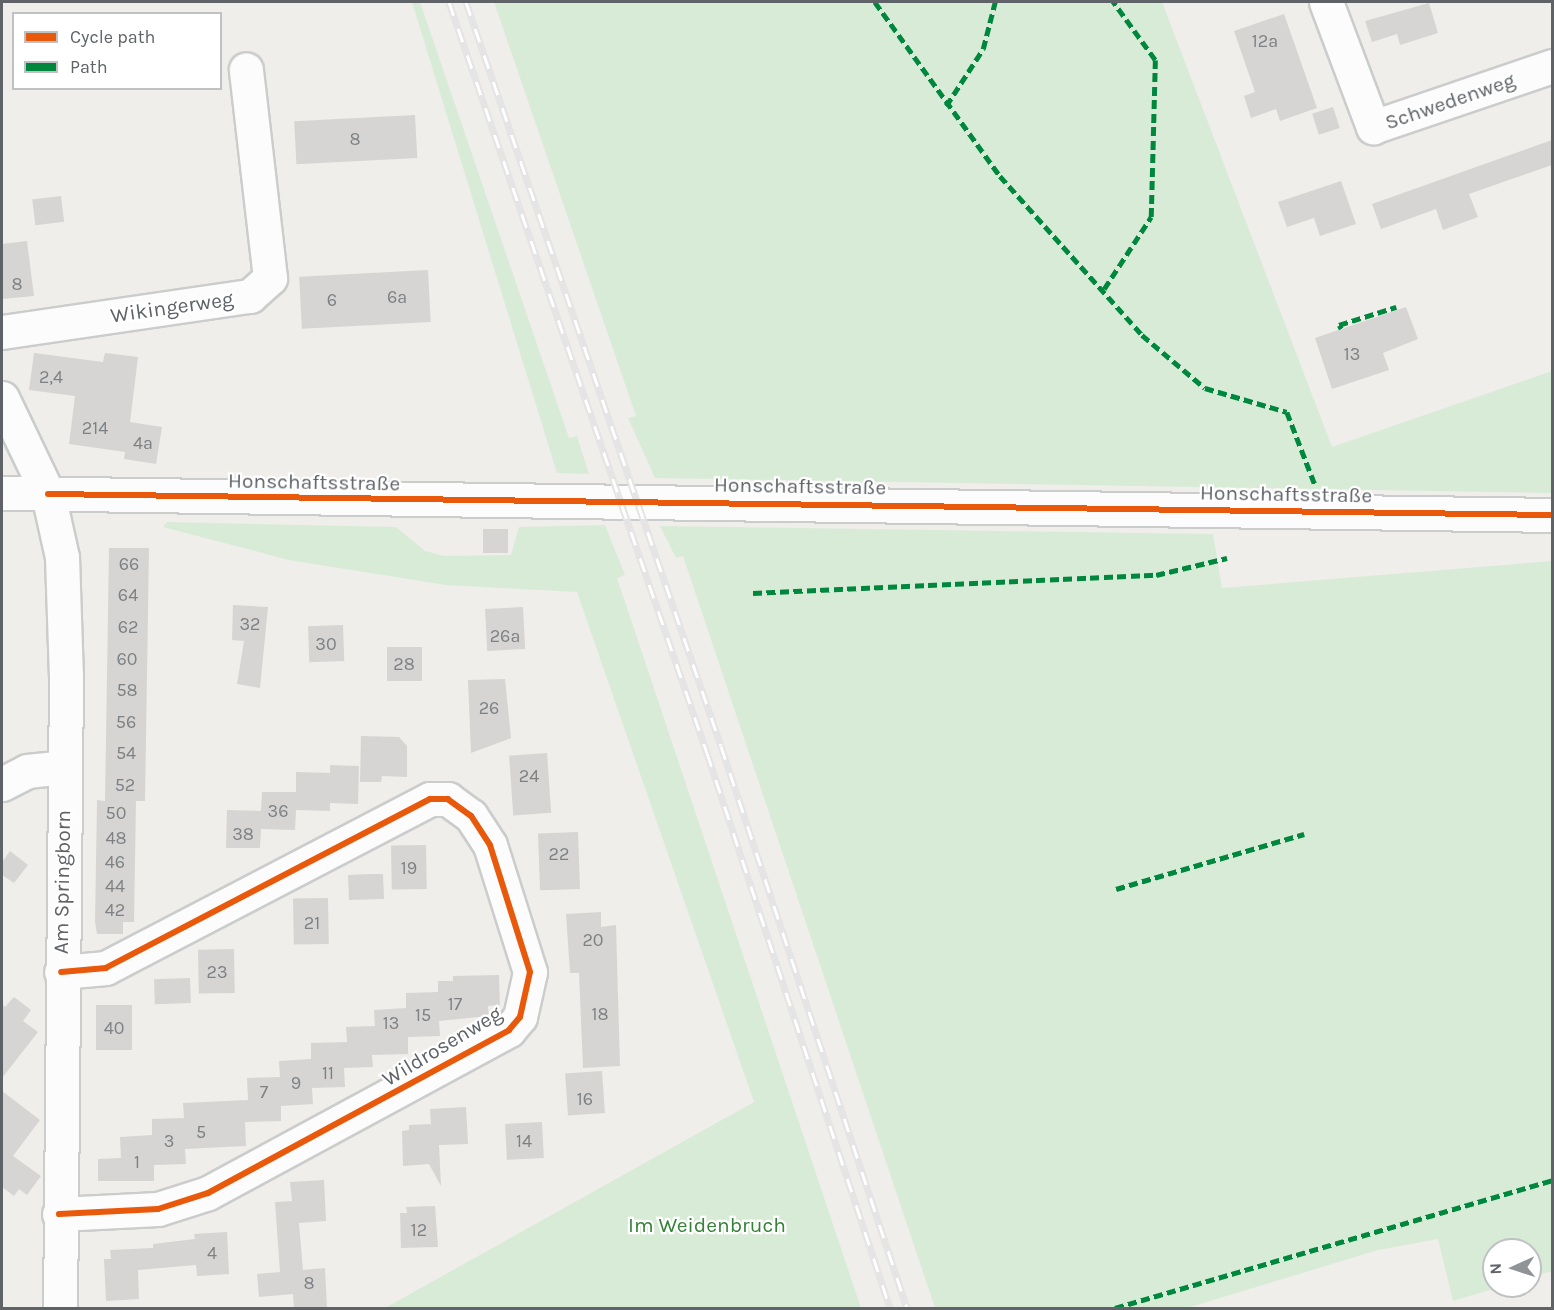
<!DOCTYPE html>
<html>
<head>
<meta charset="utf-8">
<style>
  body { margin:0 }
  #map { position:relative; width:1554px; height:1310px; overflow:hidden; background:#efeeea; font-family:Karla,sans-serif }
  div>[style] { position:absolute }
  .green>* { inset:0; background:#d8ebd6 }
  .building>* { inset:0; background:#d6d5d3; transform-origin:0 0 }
  .roads { filter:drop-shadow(2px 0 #cbcccc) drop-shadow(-2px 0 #cbcccc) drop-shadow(0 2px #cbcccc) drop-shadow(0 -2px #cbcccc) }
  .minor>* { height:33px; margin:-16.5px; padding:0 16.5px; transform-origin:16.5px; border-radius:16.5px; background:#fdfcfc }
  .rail>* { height:7px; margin-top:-3.5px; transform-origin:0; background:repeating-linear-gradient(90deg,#fff 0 14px,#e4e4e4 0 28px); box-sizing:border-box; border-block:2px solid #e4e4e4 }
  .quiet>* { height:4.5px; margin-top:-2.25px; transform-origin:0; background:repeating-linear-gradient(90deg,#00873e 0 9px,transparent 0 13.5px) }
  .cycleway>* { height:6px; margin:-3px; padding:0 3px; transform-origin:3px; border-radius:3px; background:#e8590c }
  span { translate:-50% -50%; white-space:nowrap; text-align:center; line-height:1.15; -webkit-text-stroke:4.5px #fff; paint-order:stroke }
  .number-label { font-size:18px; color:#7e8184 }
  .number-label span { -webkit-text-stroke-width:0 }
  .street-label { font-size:21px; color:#5f6368 }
  .park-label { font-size:21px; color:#348238 }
  .frame { position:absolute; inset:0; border:3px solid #5f6368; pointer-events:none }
  .legend { position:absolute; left:12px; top:12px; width:210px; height:78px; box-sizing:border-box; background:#fff; border:2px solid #bfc1c3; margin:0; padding:8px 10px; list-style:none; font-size:18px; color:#5f6368 }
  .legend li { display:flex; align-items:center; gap:12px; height:30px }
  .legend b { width:30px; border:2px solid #bfc1c3 }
  .north { position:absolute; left:1482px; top:1238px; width:60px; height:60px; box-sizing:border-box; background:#fff; border:2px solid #bfc1c3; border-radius:50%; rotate:267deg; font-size:16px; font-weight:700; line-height:24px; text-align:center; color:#5f6368 }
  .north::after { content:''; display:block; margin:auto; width:21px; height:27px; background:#919496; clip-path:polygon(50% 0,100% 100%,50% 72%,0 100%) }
</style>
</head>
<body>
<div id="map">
  <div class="green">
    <div style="clip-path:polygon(412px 2px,420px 2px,569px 438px,577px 436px,589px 474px,557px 473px)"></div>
    <div style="clip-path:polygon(494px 2px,1162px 2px,1332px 447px,1552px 371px,1552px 493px,655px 478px,628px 418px,636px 416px)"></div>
    <div style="clip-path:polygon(167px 522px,396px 527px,425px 551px,444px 556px,511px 555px,519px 527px,605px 525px,625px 575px,617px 578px,861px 1308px,385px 1308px,754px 1102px,577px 592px,446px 585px,289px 560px,163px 527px)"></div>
    <div style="clip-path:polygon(660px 526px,1213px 534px,1222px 588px,1552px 561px,1552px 1271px,1530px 1278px,1530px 1250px,1494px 1250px,1494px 1286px,1503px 1286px,1453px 1301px,1438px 1239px,1378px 1250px,1187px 1308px,935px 1308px,683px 556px,676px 558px)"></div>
  </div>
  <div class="building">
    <div style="clip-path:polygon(1429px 3px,1438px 33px,1400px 45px,1397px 34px,1372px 42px,1365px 21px)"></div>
    <div style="clip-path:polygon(1284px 14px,1317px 108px,1280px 121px,1276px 109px,1251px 118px,1244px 96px,1255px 92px,1234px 31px)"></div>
    <div style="left:1333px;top:107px;width:22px;height:22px;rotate:72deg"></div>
    <div style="left:415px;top:115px;width:43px;height:121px;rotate:87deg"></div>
    <div style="clip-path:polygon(1552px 140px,1552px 165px,1469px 194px,1478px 217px,1443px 230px,1436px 209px,1381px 229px,1372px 204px)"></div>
    <div style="clip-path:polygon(1341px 181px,1356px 224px,1320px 236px,1314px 218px,1287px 227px,1278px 202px)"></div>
    <div style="left:61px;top:196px;width:26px;height:29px;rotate:83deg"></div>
    <div style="clip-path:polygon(27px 241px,34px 296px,2px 299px,2px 244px)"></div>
    <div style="left:428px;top:270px;width:52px;height:129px;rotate:87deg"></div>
    <div style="clip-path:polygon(1406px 307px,1418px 339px,1383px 353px,1389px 370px,1332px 389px,1315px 338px)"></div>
    <div style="clip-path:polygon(34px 353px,103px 362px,105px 353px,138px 357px,130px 422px,162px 427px,156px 464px,124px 459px,125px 452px,69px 444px,75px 396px,29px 390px)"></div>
    <div style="left:483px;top:529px;width:25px;height:24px"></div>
    <div style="clip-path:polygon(109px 548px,149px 548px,145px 801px,136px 801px,134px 922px,123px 922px,123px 934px,97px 934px,95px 922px,97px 800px,105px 801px)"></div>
    <div style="clip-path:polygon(233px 605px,268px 607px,260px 688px,237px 684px,244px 641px,232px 640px)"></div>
    <div style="left:523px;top:607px;width:42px;height:38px;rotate:87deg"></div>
    <div style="left:343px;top:625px;width:36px;height:35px;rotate:88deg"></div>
    <div style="left:387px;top:647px;width:35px;height:34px"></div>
    <div style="clip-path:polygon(505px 679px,511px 738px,471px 753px,468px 680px)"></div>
    <div style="clip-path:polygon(361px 736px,399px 737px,407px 746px,407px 777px,382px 776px,381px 782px,360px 782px)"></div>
    <div style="left:547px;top:753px;width:60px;height:38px;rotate:86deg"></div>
    <div style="clip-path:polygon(330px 765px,359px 766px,358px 804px,330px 803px,330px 811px,296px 810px,295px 830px,261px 829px,260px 848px,226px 848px,227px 810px,261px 811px,262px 792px,296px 792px,296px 772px,330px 773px)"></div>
    <div style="left:578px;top:832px;width:57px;height:40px;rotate:88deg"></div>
    <div style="left:426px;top:845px;width:44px;height:35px;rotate:89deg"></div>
    <div style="clip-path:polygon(10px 851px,28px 865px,14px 883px,2px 875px,2px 862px)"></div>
    <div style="clip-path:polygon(371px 874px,383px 874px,384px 899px,349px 900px,348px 875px)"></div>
    <div style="left:328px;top:898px;width:46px;height:35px;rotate:89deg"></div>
    <div style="clip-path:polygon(601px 912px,601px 927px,616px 925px,620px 1066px,583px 1068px,579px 973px,570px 973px,566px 914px)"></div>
    <div style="left:234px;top:949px;width:44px;height:36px;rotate:89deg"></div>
    <div style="clip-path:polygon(499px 975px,500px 1005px,488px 1006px,489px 1016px,439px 1021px,440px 1036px,408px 1037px,408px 1054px,372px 1055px,373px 1067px,344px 1068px,345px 1087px,312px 1088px,313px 1104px,281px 1106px,281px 1121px,245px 1122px,246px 1146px,185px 1149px,186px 1164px,154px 1165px,154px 1181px,98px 1181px,98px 1159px,121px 1158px,120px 1137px,152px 1135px,152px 1119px,184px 1118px,183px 1103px,248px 1100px,247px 1078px,280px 1077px,279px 1061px,311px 1059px,311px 1043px,347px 1042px,346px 1027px,375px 1026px,374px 1010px,406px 1008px,406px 993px,438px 992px,438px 981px,453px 981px,453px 976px)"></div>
    <div style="left:190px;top:978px;width:25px;height:36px;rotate:88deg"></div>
    <div style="clip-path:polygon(14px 997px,31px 1010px,23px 1021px,38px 1032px,2px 1078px,2px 1004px,5px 1007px)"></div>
    <div style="left:96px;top:1005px;width:36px;height:45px"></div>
    <div style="left:602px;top:1071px;width:42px;height:37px;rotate:86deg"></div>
    <div style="clip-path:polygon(2px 1091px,40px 1120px,13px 1156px,41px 1176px,27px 1195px,19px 1189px,14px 1196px,2px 1187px)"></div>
    <div style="clip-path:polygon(466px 1107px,468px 1144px,439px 1145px,441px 1186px,429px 1164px,403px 1166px,402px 1131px,409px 1130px,409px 1125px,431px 1124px,430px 1109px)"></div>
    <div style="left:542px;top:1122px;width:36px;height:37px;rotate:87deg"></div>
    <div style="clip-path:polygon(324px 1180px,326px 1221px,299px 1223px,303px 1270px,325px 1268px,327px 1308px,294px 1308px,293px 1294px,259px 1297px,257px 1274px,280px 1272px,275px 1202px,292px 1201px,290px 1182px)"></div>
    <div style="clip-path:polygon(435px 1206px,438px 1247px,401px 1248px,400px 1213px,407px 1213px,406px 1207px)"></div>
    <div style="clip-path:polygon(227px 1232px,229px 1274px,197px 1276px,196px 1265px,138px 1270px,139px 1299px,106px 1301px,104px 1259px,111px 1259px,110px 1250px,153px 1248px,153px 1244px,195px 1239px,194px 1234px)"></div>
  </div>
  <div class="roads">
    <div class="minor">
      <div style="left:1326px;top:2px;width:134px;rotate:69.4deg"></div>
      <div style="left:1373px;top:127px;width:189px;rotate:-18.8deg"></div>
      <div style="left:2px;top:332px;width:251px;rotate:-8.3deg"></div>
      <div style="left:250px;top:296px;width:27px;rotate:-42deg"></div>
      <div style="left:270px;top:278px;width:210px;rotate:-96.6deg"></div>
      <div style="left:2px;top:398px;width:106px;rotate:64.4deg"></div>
      <div style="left:48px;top:494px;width:65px;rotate:77.5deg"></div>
      <div style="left:62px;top:557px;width:119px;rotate:88.1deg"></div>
      <div style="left:66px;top:676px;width:632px;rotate:90.54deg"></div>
      <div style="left:2px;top:493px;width:1550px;rotate:0.81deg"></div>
      <div style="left:2px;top:784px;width:28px;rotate:-27deg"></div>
      <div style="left:27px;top:771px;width:37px;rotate:-6deg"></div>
      <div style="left:59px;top:1214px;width:99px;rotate:-2.9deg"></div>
      <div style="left:158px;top:1209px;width:52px;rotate:-17.7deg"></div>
      <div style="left:208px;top:1193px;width:342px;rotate:-28.4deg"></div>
      <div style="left:509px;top:1030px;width:17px;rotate:-50deg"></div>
      <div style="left:520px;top:1017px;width:46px;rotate:-77.5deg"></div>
      <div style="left:530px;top:972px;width:133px;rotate:-107.5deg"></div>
      <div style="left:490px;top:845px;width:35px;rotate:-123deg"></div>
      <div style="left:471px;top:816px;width:29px;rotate:-144deg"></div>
      <div style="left:448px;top:799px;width:18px;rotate:180deg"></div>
      <div style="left:430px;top:799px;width:365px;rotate:152.5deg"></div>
      <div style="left:106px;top:968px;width:45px;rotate:174.9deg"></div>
    </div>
  </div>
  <div class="rail">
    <div style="left:449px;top:2px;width:794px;rotate:71.04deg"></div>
    <div style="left:707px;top:753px;width:584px;rotate:71.75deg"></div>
    <div style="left:466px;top:2px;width:786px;rotate:71.08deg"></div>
    <div style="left:721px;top:746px;width:592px;rotate:71.69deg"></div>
  </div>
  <div class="quiet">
    <div style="left:875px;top:2px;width:214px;rotate:54.3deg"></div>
    <div style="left:1000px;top:176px;width:213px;rotate:48.2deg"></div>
    <div style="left:1142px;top:335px;width:82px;rotate:40.1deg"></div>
    <div style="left:1205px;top:388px;width:85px;rotate:16.3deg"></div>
    <div style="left:1287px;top:412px;width:80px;rotate:68.9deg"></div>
    <div style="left:946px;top:106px;width:68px;rotate:-57deg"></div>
    <div style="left:983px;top:49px;width:49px;rotate:-75.7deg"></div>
    <div style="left:1104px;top:289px;width:86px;rotate:-56.9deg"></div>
    <div style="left:1151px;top:217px;width:157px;rotate:-88.5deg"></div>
    <div style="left:1155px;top:60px;width:72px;rotate:-125.9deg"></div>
    <div style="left:1341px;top:329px;width:4px;rotate:-117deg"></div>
    <div style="left:1339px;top:325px;width:60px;rotate:-17.5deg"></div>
    <div style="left:753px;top:593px;width:403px;rotate:-2.6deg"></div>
    <div style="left:1156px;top:575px;width:73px;rotate:-13.5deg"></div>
    <div style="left:1116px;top:889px;width:196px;rotate:-16.3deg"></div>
    <div style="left:1115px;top:1308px;width:455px;rotate:-16.3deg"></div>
  </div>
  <div class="cycleway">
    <div style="left:48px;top:494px;width:1504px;rotate:0.8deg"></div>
    <div style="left:59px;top:1214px;width:99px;rotate:-2.9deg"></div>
    <div style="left:158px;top:1209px;width:52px;rotate:-17.7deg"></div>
    <div style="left:208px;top:1193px;width:342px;rotate:-28.4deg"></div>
    <div style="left:509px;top:1030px;width:17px;rotate:-50deg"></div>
    <div style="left:520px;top:1017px;width:46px;rotate:-77.5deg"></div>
    <div style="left:530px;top:972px;width:133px;rotate:-107.5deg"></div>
    <div style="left:490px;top:845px;width:35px;rotate:-123deg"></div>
    <div style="left:471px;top:816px;width:29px;rotate:-144deg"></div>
    <div style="left:448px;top:799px;width:18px;rotate:180deg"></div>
    <div style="left:430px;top:799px;width:365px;rotate:152.5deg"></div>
    <div style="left:106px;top:968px;width:45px;rotate:174.9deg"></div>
  </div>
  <div class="number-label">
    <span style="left:1265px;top:41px">12a</span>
    <span style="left:355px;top:139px">8</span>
    <span style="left:17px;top:284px">8</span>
    <span style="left:397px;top:297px">6a</span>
    <span style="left:332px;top:300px">6</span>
    <span style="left:1352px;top:354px">13</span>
    <span style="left:51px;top:377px">2,4</span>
    <span style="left:95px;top:428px">214</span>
    <span style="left:143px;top:443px">4a</span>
    <span style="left:129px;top:564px">66</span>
    <span style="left:128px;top:595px">64</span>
    <span style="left:250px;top:624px">32</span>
    <span style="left:128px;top:627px">62</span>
    <span style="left:505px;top:636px">26a</span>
    <span style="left:326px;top:644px">30</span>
    <span style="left:127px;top:659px">60</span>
    <span style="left:404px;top:664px">28</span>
    <span style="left:127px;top:690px">58</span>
    <span style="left:489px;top:708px">26</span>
    <span style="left:126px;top:722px">56</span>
    <span style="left:126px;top:753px">54</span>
    <span style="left:529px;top:776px">24</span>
    <span style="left:125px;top:785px">52</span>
    <span style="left:278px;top:811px">36</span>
    <span style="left:116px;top:813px">50</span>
    <span style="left:243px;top:834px">38</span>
    <span style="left:116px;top:838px">48</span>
    <span style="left:559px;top:854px">22</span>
    <span style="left:115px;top:862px">46</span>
    <span style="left:409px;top:868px">19</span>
    <span style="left:115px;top:886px">44</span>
    <span style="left:115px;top:910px">42</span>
    <span style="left:312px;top:923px">21</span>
    <span style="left:593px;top:940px">20</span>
    <span style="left:217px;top:972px">23</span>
    <span style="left:455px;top:1004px">17</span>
    <span style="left:600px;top:1014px">18</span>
    <span style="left:423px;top:1015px">15</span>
    <span style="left:391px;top:1023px">13</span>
    <span style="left:114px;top:1028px">40</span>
    <span style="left:328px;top:1073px">11</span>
    <span style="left:296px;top:1083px">9</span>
    <span style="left:264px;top:1092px">7</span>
    <span style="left:585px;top:1099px">16</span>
    <span style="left:201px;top:1132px">5</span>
    <span style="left:169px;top:1141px">3</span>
    <span style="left:524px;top:1141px">14</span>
    <span style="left:137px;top:1162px">1</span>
    <span style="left:419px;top:1230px">12</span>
    <span style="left:212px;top:1253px">4</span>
    <span style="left:309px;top:1283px">8</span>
  </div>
  <div class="street-label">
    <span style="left:1450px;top:101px;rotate:-19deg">Schwedenweg</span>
    <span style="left:172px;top:307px;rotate:-8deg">Wikingerweg</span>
    <span style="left:314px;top:482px;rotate:1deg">Honschaftsstraße</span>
    <span style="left:800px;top:486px;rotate:1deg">Honschaftsstraße</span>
    <span style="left:1286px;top:494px;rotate:1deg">Honschaftsstraße</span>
    <span style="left:62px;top:882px;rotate:-89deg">Am Springborn</span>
    <span style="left:442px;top:1046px;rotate:-31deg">Wildrosenweg</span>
  </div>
  <div class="park-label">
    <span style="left:707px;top:1225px">Im Weidenbruch</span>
  </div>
  <div class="frame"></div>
  <ul class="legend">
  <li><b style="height:8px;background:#e8590c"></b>Cycle path</li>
  <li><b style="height:8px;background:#00873e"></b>Path</li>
  </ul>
  <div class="north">N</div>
</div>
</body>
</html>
